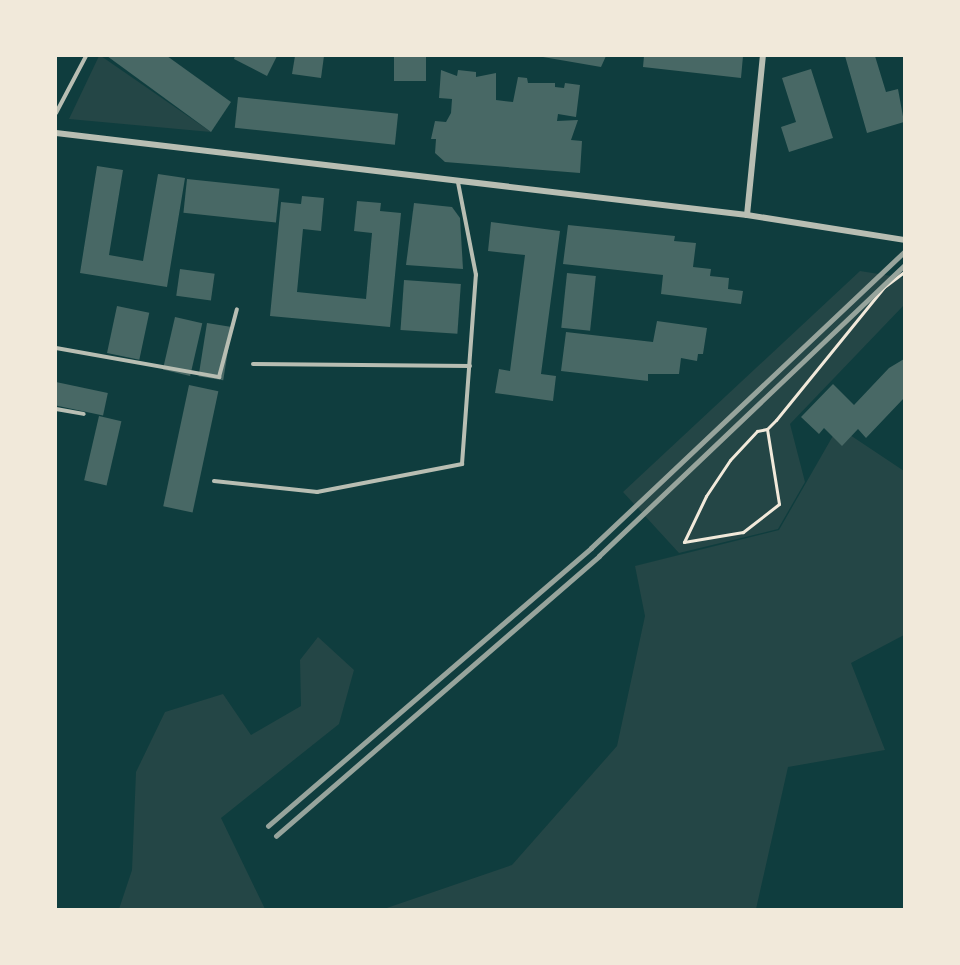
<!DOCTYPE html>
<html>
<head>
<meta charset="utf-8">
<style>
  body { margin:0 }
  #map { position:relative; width:960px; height:965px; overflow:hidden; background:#0f3d3e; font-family:"Exo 2",sans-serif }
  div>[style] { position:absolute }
  .green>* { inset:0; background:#244646 }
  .building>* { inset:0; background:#486865; transform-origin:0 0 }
  .path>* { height:3px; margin:-1.5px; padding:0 1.5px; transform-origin:1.5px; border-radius:1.5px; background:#f1e9da }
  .service>* { height:4px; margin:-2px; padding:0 2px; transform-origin:2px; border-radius:2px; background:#b8beb3 }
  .minor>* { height:6px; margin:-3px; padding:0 3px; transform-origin:3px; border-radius:3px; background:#b8beb3 }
  .rail>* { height:4.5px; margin:-2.25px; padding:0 2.25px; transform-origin:2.25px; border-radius:2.25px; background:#97a49c }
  span { translate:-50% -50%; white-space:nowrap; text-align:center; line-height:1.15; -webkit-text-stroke:6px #f1e9da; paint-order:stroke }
  .frame { position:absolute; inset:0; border:57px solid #f1e9da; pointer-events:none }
</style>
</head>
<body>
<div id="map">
  <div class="green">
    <div style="clip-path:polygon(99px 56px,101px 56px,211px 132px,69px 119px)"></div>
    <div style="clip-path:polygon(860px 271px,904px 278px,904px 305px,790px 424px,805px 482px,778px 529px,679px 553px,623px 492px)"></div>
    <div style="clip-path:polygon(838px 427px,904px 471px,904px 635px,851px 663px,885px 750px,788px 767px,756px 909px,381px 910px,512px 865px,617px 746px,645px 616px,635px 566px,779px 530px)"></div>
    <div style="clip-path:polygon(318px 637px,354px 670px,339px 724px,221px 818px,265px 909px,119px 909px,132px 870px,136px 772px,165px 712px,223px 694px,251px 735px,301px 706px,300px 660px)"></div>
  </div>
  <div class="building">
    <div style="clip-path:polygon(107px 56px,167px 56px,231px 102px,211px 132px)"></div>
    <div style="clip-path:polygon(235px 56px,277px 56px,267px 76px,234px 59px)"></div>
    <div style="clip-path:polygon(295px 56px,324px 56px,321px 78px,292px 74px)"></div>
    <div style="left:394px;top:56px;width:32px;height:25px"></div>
    <div style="clip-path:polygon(606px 56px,601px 67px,543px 57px,543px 56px)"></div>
    <div style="clip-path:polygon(644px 56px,743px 56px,741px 78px,643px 67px)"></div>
    <div style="clip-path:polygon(845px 56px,875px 56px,886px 92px,898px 89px,904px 122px,867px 133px)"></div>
    <div style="clip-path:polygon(811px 69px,833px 138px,789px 152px,781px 127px,796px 122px,782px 78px)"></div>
    <div style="clip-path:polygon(441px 70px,457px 76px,458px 70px,476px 72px,476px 77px,496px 73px,496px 100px,513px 102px,518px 77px,527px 78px,528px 83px,555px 83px,555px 87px,564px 88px,565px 83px,580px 85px,576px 117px,558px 114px,557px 121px,578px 120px,571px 140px,582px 141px,580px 173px,445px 162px,435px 153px,436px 139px,431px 139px,435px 121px,446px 122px,451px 113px,452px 99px,439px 98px)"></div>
    <div style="left:238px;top:97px;width:161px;height:31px;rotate:6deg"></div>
    <div style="clip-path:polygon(97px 166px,123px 170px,109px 255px,143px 261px,158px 174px,185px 178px,167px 287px,80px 273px)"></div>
    <div style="left:187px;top:179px;width:93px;height:34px;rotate:6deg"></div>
    <div style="clip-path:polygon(302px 196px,324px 198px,321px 231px,303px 229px,297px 292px,366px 299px,372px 233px,354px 231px,357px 201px,381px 203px,380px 211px,401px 213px,390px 327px,270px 316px,281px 202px,301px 204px)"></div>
    <div style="clip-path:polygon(414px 203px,452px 207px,460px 218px,463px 269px,406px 265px)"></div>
    <div style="clip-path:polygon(491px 222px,560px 231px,541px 374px,556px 376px,553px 401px,495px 393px,499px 369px,510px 371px,525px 255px,488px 251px)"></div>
    <div style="clip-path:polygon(568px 225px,675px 236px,674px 241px,696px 243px,693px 267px,711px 269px,710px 276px,729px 278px,728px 289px,743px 291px,741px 304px,661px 294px,663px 275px,563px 264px)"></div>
    <div style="left:180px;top:269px;width:35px;height:27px;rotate:8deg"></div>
    <div style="left:567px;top:273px;width:29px;height:55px;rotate:6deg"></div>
    <div style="left:404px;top:280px;width:57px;height:50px;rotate:4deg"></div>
    <div style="left:117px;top:306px;width:33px;height:48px;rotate:12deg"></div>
    <div style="left:175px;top:317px;width:28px;height:54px;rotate:13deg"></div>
    <div style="clip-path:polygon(657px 321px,707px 328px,703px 354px,698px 354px,697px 361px,681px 358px,679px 374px,648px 374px,648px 381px,561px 371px,566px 332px,653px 342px)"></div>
    <div style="left:207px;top:323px;width:25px;height:54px;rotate:9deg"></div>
    <div style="clip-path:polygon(904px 359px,904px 398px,866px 438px,858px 429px,842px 446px,824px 428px,819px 434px,801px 417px,833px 384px,854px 405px,889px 368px)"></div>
    <div style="left:56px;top:382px;width:53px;height:23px;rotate:12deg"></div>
    <div style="left:189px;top:385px;width:30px;height:124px;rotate:12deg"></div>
    <div style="left:99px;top:416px;width:23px;height:66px;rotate:13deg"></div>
  </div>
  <div class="path">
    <div style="left:767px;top:429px;width:76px;rotate:80.9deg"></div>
    <div style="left:779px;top:504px;width:46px;rotate:142.1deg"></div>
    <div style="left:743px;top:532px;width:60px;rotate:170.4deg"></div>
    <div style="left:684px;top:542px;width:51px;rotate:-64.4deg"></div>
    <div style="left:706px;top:496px;width:43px;rotate:-56.3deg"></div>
    <div style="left:730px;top:460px;width:40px;rotate:-47deg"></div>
    <div style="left:757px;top:431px;width:10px;rotate:-11deg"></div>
    <div style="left:767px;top:429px;width:13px;rotate:-45deg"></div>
    <div style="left:776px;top:420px;width:171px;rotate:-50.9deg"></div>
    <div style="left:884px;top:287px;width:25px;rotate:-37deg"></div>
  </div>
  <div class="service">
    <div style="left:56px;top:113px;width:64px;rotate:-62.2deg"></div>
    <div style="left:56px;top:348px;width:166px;rotate:10.1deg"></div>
    <div style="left:219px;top:377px;width:70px;rotate:-75.2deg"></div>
    <div style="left:253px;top:364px;width:217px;rotate:0.5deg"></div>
    <div style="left:56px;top:409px;width:28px;rotate:10deg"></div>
    <div style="left:214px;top:481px;width:104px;rotate:6.1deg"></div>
    <div style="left:317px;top:492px;width:148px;rotate:-10.9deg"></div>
    <div style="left:462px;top:464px;width:190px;rotate:-85.8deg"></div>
    <div style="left:476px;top:275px;width:95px;rotate:-101deg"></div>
  </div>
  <div class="minor">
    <div style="left:56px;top:133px;width:696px;rotate:6.77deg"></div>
    <div style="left:747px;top:215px;width:159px;rotate:9deg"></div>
    <div style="left:747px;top:215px;width:160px;rotate:-84.3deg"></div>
  </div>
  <div class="rail">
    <div style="left:268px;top:826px;width:426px;rotate:-40.7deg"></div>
    <div style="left:591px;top:548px;width:431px;rotate:-43.4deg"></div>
    <div style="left:276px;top:836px;width:427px;rotate:-40.9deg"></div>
    <div style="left:599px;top:556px;width:421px;rotate:-43.6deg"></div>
  </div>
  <div class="frame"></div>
</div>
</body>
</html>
